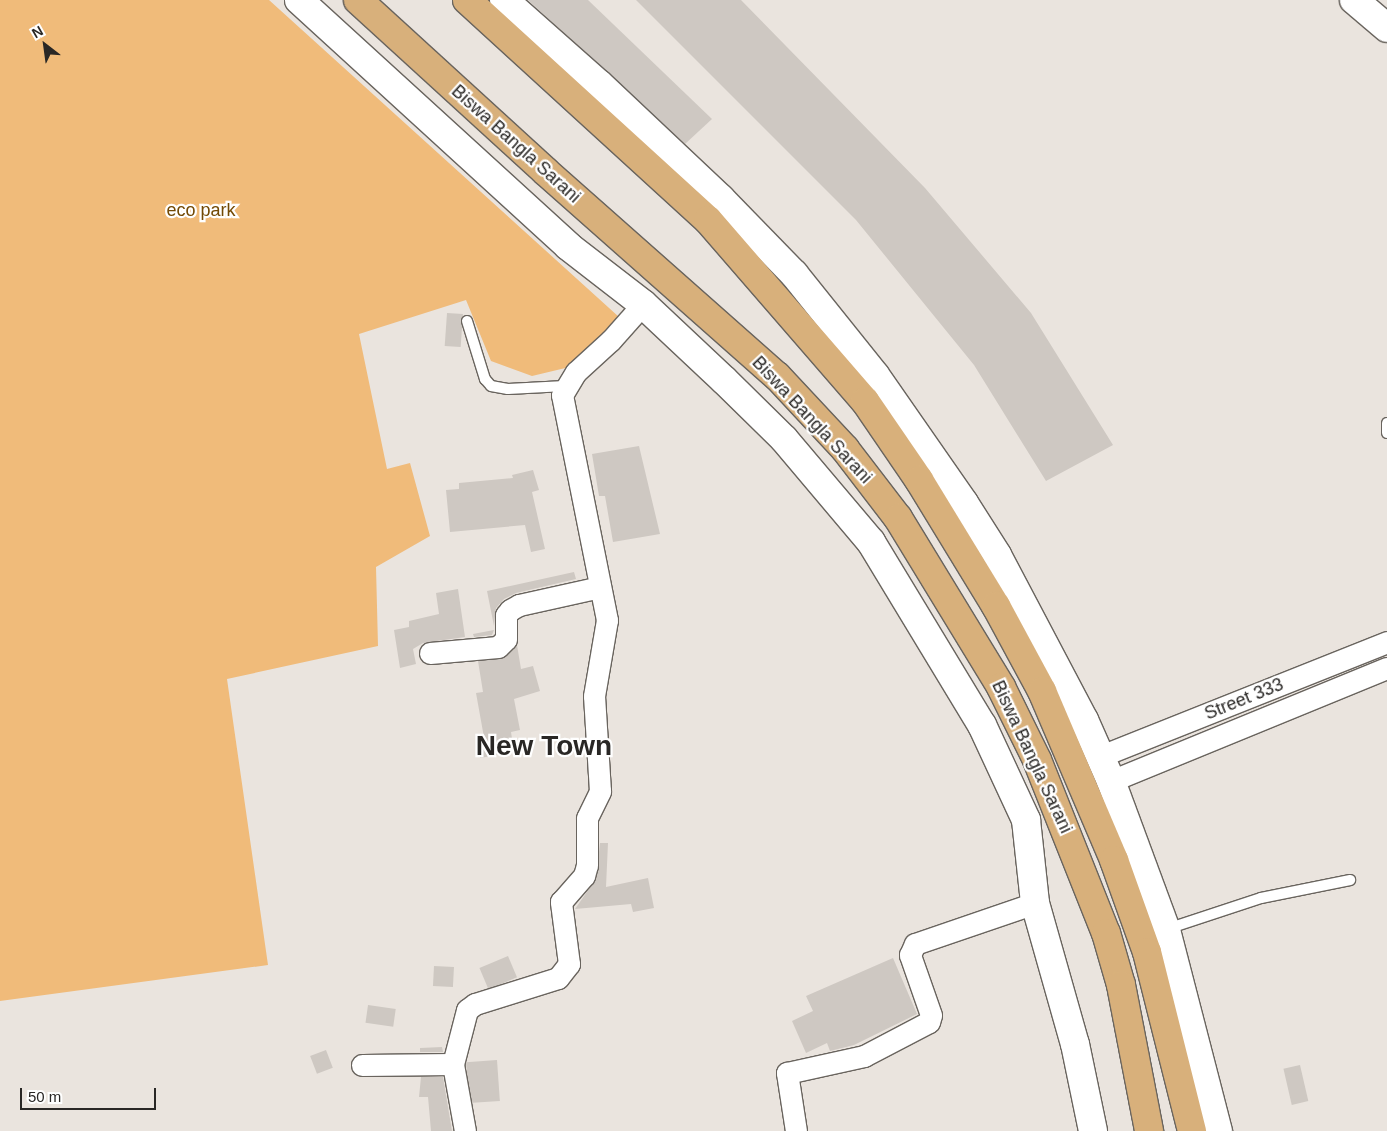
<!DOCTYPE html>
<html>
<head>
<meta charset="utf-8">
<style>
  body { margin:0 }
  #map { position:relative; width:1387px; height:1131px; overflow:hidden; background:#eae4de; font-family:Helvetica,sans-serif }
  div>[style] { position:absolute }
  .green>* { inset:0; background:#f0bb7a }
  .building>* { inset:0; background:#cec8c2; transform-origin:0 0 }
  .roads { filter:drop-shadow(1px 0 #69645e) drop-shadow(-1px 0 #69645e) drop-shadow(0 1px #69645e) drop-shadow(0 -1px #69645e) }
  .lane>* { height:10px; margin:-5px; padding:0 5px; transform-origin:5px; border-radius:5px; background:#fff }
  .street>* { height:21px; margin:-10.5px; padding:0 10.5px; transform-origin:10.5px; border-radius:10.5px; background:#fff }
  .secondary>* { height:28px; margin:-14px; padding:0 14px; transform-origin:14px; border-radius:14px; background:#fff }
  .primary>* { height:28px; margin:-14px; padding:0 14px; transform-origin:14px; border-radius:14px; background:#d8b07b }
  span { translate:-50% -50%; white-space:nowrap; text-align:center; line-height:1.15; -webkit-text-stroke:4.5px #fff; paint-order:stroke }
  .street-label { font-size:18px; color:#292725 }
  .park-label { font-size:18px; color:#724904 }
  .town-label { font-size:28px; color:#292725; font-weight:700 }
  .north { position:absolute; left:20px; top:20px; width:50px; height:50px; -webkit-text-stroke:4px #fff; paint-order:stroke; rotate:330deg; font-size:14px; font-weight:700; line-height:20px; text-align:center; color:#292725 }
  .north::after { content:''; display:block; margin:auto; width:18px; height:22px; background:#292725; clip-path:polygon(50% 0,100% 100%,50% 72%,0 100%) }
  .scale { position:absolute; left:20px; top:1088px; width:136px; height:22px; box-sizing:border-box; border:2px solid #292725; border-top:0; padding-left:6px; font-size:15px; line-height:18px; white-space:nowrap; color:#292725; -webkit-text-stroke:4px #fff; paint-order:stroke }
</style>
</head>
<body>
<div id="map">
  <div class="green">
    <div style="clip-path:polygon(0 0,269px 0,619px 317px,578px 365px,532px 376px,491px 361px,466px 300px,359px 334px,387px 469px,410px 463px,430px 536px,376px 567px,378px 646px,227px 679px,268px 965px,0 1001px)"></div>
  </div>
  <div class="building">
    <div style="clip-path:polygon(528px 0,588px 0,712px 119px,685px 144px)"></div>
    <div style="clip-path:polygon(636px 0,741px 0,925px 188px,1031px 313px,1113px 445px,1046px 481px,974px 365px,856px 220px)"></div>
    <div style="left:447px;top:313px;width:16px;height:33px;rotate:4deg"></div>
    <div style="clip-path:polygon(639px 446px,660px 534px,613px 542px,605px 496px,599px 496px,592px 454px)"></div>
    <div style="clip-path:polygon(533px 470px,539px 490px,532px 492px,545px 549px,531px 552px,525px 525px,450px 532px,446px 490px,459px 489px,459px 483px,513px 478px,512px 475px)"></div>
    <div style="clip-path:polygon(574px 572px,576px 579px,516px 593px,504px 599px,496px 608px,494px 626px,487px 591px)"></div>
    <div style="clip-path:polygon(458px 589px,465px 637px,423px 643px,413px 649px,416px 664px,400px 668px,394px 630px,409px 627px,409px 621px,439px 614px,436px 593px)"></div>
    <div style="clip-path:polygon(494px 630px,492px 635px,474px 637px,473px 634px)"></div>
    <div style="clip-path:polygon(517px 645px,521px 669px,533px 666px,540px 691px,514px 699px,520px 730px,511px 732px,514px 752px,480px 758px,478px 744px,485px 743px,476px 693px,483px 692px,478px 661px,500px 659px)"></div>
    <div style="clip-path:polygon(600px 843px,608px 843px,606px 887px,648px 878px,654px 908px,633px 912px,631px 904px,575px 909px,596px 879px)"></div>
    <div style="left:508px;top:956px;width:23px;height:31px;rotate:67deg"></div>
    <div style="clip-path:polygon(893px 958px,917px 1014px,854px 1045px,830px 1051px,827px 1043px,806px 1053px,792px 1021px,813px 1011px,806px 996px)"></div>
    <div style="left:434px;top:966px;width:20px;height:20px;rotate:3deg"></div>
    <div style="left:368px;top:1005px;width:28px;height:18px;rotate:8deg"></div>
    <div style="clip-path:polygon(442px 1047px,443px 1052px,420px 1052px,420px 1048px)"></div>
    <div style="left:326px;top:1050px;width:19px;height:17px;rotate:69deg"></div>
    <div style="left:497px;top:1060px;width:41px;height:31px;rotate:86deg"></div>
    <div style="left:1300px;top:1065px;width:37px;height:17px;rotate:77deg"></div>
    <div style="clip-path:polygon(421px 1077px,443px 1077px,452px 1131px,431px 1131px,428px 1097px,419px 1097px)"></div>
  </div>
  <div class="roads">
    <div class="lane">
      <div style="left:467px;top:321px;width:61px;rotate:72.8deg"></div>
      <div style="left:485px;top:379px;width:9px;rotate:49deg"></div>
      <div style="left:491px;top:386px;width:17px;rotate:10deg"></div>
      <div style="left:508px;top:389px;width:57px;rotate:-3deg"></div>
      <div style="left:1387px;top:423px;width:10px;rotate:90deg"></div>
      <div style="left:1167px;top:929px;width:99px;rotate:-18.3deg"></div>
      <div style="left:1261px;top:898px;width:91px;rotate:-11.4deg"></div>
    </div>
    <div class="street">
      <div style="left:430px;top:653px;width:68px;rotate:-5deg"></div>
      <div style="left:498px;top:647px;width:11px;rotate:-45deg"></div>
      <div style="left:506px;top:639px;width:24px;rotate:-90deg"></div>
      <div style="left:506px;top:615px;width:6px;rotate:-51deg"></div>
      <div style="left:510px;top:610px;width:10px;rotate:-29deg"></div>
      <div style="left:519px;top:605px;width:83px;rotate:-12.5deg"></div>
      <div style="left:1101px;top:756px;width:308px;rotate:-21.7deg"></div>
      <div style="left:1111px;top:781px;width:298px;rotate:-22.3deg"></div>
      <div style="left:362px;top:1065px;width:91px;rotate:-0.6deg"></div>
      <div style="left:465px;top:1131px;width:68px;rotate:-100.2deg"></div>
      <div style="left:453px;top:1064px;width:56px;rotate:-75.5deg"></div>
      <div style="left:467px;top:1010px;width:10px;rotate:-37deg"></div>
      <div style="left:475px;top:1004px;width:87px;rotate:-17.4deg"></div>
      <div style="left:558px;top:978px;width:18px;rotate:-52deg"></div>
      <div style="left:569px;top:964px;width:63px;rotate:-97.4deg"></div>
      <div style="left:561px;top:902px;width:35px;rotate:-49deg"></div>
      <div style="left:584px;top:876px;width:11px;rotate:-75deg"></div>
      <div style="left:587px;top:865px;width:47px;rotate:-90deg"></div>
      <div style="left:587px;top:818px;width:30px;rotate:-64deg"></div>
      <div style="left:600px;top:791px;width:95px;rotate:-93.6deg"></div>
      <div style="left:594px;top:696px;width:77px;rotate:-80.3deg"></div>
      <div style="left:607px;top:620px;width:229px;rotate:-101.3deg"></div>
      <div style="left:562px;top:395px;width:27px;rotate:-59deg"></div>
      <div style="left:576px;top:372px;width:47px;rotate:-42.4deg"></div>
      <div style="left:611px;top:340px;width:48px;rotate:-48.4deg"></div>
      <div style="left:796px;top:1131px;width:59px;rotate:-98.8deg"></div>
      <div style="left:787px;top:1073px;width:79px;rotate:-12.4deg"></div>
      <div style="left:864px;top:1056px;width:73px;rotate:-27.6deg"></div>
      <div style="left:929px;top:1022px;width:7px;rotate:-74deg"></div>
      <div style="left:931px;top:1015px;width:64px;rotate:-109.3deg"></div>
      <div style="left:910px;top:955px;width:12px;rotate:-66deg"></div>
      <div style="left:915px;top:944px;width:127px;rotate:-18.9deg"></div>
    </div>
    <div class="secondary">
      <div style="left:299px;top:0;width:365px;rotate:42.4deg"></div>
      <div style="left:568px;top:246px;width:95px;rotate:37.7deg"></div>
      <div style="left:643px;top:304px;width:111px;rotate:43.2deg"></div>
      <div style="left:724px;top:380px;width:84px;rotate:44.5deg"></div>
      <div style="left:784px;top:439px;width:135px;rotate:49.8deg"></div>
      <div style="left:871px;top:542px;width:214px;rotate:58.8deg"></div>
      <div style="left:982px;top:725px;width:105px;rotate:65.1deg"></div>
      <div style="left:1026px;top:820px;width:83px;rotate:83.8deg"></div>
      <div style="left:1035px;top:903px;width:147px;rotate:74.2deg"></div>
      <div style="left:1075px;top:1044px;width:89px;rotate:78.3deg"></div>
      <div style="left:504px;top:0;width:127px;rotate:41.5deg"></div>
      <div style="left:599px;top:84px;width:168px;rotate:43.3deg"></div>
      <div style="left:721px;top:199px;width:105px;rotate:45.8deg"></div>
      <div style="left:794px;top:274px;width:129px;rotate:51.3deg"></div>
      <div style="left:875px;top:375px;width:156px;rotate:55.2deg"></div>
      <div style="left:964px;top:503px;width:62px;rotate:57.6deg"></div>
      <div style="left:997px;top:555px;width:187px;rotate:62.2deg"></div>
      <div style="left:1084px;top:720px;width:67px;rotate:66.1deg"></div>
      <div style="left:1111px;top:781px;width:159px;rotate:69.7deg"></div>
      <div style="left:1166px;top:930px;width:208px;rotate:75.5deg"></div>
      <div style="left:1354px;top:0;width:43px;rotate:40.3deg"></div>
    </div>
    <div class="primary">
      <div style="left:358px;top:0;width:253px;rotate:42.4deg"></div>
      <div style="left:545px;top:171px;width:310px;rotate:41.5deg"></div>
      <div style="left:777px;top:376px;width:100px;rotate:47deg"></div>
      <div style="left:845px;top:449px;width:87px;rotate:52.5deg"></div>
      <div style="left:898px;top:518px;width:198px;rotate:58.6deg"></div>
      <div style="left:1001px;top:687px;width:81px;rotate:63.7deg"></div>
      <div style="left:1037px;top:760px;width:186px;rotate:68.3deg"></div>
      <div style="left:1106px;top:933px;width:54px;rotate:73.9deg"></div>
      <div style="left:1121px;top:985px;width:149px;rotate:79.1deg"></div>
      <div style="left:467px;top:0;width:326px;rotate:42.4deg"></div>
      <div style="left:708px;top:220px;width:240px;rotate:49.1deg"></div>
      <div style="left:865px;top:401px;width:96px;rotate:55.6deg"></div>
      <div style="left:919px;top:480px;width:148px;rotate:58.6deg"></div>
      <div style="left:996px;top:606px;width:97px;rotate:61.6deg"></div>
      <div style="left:1042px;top:691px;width:184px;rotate:66.9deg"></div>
      <div style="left:1114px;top:860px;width:98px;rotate:70.3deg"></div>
      <div style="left:1147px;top:952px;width:185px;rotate:75.9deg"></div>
    </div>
  </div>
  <div class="street-label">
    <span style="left:516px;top:144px;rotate:42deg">Biswa Bangla Sarani</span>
    <span style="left:812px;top:420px;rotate:47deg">Biswa Bangla Sarani</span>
    <span style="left:1244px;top:699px;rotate:-22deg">Street 333</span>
    <span style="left:1032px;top:757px;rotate:65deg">Biswa Bangla Sarani</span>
  </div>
  <div class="park-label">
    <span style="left:201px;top:210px">eco park</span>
  </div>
  <div class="town-label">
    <span style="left:544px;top:746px">New Town</span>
  </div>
  <div class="north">N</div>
  <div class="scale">50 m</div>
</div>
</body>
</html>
